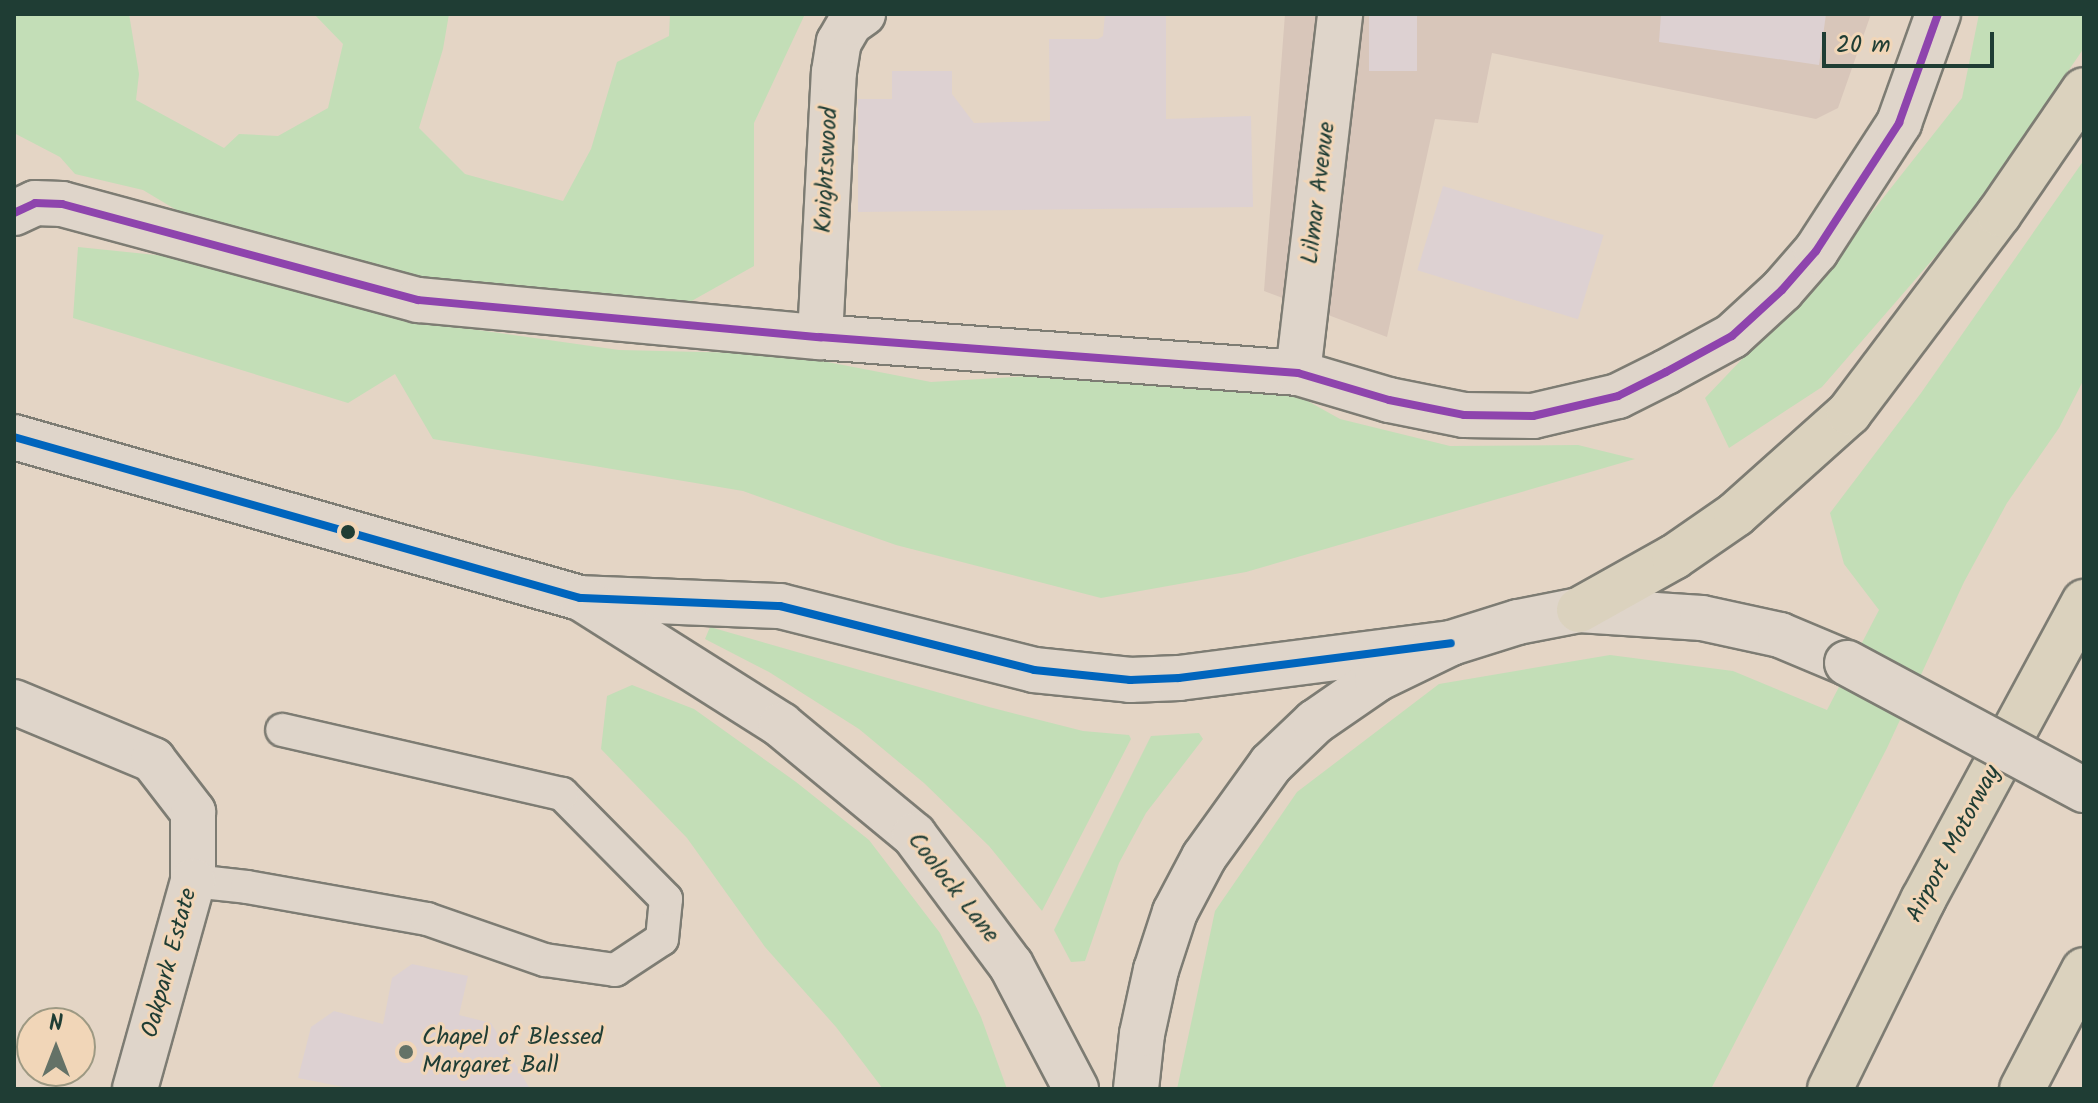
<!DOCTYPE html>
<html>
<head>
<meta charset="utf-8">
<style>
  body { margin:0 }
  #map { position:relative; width:2098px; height:1103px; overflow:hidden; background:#e4d5c5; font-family:Kalam,sans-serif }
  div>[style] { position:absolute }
  .built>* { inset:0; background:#d8c6ba }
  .green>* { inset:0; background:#c3deb7 }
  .building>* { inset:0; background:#ddd1d2; transform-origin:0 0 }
  .roads { filter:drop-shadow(2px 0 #7d7c73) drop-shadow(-2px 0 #7d7c73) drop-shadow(0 2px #7d7c73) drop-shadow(0 -2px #7d7c73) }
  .lane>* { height:32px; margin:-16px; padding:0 16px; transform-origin:16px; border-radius:16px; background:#dfd5ca }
  .street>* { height:44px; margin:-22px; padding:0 22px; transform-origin:22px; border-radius:22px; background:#dfd5ca }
  .secondary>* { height:44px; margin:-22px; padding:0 22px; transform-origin:22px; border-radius:22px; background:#dfd5ca }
  .highway>* { height:44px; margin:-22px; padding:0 22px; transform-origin:22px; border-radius:22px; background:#dbd2be }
  .bridges { filter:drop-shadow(2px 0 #7d7c73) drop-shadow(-2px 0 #7d7c73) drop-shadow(0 2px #7d7c73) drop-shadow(0 -2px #7d7c73) }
  .secondary-bridge>* { height:44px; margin:-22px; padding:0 22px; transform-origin:22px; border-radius:22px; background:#dfd5ca }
  .bus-1>* { height:8px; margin:-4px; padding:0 4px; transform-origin:4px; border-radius:4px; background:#8e44ad }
  .bus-2>* { height:8px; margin:-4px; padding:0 4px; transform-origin:4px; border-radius:4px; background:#0065bd }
  .dots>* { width:22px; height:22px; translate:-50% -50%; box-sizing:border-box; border:4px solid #f1d6b8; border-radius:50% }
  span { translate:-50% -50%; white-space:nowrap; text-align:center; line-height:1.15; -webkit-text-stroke:6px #f1d6b8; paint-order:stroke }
  .street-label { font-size:24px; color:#1f3d34 }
  .poi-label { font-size:24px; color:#1f3d34 }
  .left { translate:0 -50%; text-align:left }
  .frame { position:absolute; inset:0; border:16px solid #1f3d34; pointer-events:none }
  .north { position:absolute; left:16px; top:1007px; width:80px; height:80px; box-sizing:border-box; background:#f1d6b8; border:2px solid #9d9983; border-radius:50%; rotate:0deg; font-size:22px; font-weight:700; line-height:32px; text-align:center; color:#1f3d34 }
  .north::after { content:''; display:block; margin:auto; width:28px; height:36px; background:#647267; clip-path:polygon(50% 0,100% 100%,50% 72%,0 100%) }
  .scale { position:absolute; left:1822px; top:32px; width:172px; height:36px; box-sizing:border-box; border:4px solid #1f3d34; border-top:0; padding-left:10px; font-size:24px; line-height:28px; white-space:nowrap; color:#1f3d34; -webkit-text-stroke:6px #f1d6b8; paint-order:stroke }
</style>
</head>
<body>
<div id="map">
  <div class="built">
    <div style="clip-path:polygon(1285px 14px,1871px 14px,1838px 108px,1816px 119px,1492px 53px,1478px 123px,1435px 119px,1387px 337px,1264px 291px)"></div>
  </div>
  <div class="green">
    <div style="clip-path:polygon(14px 14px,129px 14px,139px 74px,136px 100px,224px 148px,239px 134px,278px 136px,328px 108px,343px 44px,314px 14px,449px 14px,443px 49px,419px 128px,465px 174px,563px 201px,591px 149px,617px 62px,669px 36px,670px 14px,805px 14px,754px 123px,754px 266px,688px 303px,517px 309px,255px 257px,143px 190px,75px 174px,60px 157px,14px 133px)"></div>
    <div style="clip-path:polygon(1979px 14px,2084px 14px,2084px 48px,1960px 228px,1822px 387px,1729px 448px,1705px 398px,1823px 274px,1962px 98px)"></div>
    <div style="clip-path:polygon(2084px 160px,2084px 379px,2059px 428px,2007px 503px,1964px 582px,1887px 748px,1711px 1089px,1177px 1089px,1215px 911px,1297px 792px,1439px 684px,1610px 655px,1733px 671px,1827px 710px,1879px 610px,1844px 564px,1830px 513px,1921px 393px)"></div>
    <div style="clip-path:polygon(78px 247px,185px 258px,456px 327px,619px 350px,786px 354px,931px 382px,1078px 373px,1250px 369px,1340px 419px,1450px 446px,1578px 445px,1635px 459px,1246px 572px,1101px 598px,896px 545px,743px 491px,433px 439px,395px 374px,348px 403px,73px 318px)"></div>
    <div style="clip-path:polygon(710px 627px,989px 707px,1083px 731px,1129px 735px,1131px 739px,1042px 911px,989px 846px,924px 783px,859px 729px,769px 672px,705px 639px)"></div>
    <div style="clip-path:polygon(632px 685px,694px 709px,796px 782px,869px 840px,940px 933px,981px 1017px,1007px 1089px,883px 1089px,836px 1027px,765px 947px,687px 838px,601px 749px,607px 696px)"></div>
    <div style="clip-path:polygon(1199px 733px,1203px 739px,1146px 813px,1119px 863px,1085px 961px,1071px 962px,1054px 930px,1151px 736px)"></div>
  </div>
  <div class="building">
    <div style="clip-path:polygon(1105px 14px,1166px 14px,1166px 119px,1251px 116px,1253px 207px,858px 212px,858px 99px,892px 99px,892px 71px,952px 71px,952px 94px,974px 123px,1050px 121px,1049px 39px,1098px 39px,1103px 36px)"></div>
    <div style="left:1369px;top:14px;width:48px;height:57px"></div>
    <div style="clip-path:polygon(1661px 14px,1826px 14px,1819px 65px,1659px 42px)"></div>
    <div style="left:1443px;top:186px;width:168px;height:88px;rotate:17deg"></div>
    <div style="clip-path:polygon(412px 964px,468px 976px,459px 1015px,491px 1023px,530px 1089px,354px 1089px,298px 1078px,311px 1027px,334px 1011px,383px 1024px,392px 978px)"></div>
  </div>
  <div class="roads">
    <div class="lane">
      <div style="left:193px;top:881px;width:54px;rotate:6.3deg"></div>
      <div style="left:247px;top:887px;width:183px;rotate:10.1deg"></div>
      <div style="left:427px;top:919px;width:125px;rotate:19.2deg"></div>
      <div style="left:545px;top:960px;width:71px;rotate:8.1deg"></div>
      <div style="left:615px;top:970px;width:56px;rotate:-33.4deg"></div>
      <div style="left:662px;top:939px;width:40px;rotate:-84.3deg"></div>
      <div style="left:666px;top:899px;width:148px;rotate:-134.7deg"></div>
      <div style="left:562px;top:794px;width:287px;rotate:-167.1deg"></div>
    </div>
    <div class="street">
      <div style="left:14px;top:213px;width:23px;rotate:-25deg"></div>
      <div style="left:35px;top:203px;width:27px;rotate:2deg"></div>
      <div style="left:62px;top:204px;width:369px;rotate:15.1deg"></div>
      <div style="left:418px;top:300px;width:404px;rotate:5.3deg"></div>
      <div style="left:820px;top:337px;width:479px;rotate:4.3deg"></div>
      <div style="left:1298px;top:373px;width:95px;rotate:16.5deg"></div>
      <div style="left:1389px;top:400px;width:76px;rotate:11.3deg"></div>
      <div style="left:1464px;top:415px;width:69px;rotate:0.8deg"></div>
      <div style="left:1533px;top:416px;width:87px;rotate:-13.2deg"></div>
      <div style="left:1618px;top:396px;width:54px;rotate:-26.6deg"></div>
      <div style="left:1666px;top:372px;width:75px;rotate:-28.6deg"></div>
      <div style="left:1732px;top:336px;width:68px;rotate:-42.6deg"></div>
      <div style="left:1782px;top:290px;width:52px;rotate:-48.9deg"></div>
      <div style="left:1816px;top:251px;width:153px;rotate:-57deg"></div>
      <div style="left:1899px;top:123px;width:116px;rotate:-70.3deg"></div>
      <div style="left:820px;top:337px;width:265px;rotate:-87deg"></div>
      <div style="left:834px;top:72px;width:30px;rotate:-81deg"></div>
      <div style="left:839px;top:42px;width:22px;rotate:-60deg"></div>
      <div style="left:850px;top:23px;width:16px;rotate:-35deg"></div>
      <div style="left:1298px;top:373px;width:361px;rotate:-83.3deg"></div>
      <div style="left:14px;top:702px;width:151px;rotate:22.6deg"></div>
      <div style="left:153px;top:760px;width:66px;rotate:52.4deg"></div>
      <div style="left:193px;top:812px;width:69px;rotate:90deg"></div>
      <div style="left:193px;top:881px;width:216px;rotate:105.6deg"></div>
    </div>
    <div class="secondary">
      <div style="left:14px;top:437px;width:588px;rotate:15.88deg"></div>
      <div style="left:580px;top:598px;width:200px;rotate:2.3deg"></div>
      <div style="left:780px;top:606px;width:262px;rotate:14.1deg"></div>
      <div style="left:1034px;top:670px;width:97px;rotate:5.9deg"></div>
      <div style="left:1130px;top:680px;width:49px;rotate:-2.3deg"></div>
      <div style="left:1179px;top:678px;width:274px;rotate:-7.3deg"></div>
      <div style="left:582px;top:599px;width:236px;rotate:32.3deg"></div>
      <div style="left:781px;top:725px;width:173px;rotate:39.6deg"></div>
      <div style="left:914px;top:835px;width:162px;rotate:53.3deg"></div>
      <div style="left:1011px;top:965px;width:140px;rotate:62.3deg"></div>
      <div style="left:1136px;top:1089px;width:55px;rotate:-83.8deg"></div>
      <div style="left:1142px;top:1034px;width:66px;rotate:-77.7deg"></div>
      <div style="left:1156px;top:970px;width:61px;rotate:-71.9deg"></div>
      <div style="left:1175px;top:912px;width:62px;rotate:-62.2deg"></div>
      <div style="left:1204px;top:857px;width:115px;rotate:-54.2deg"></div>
      <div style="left:1271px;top:764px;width:61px;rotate:-43.7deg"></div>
      <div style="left:1315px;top:722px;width:75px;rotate:-34.7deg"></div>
      <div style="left:1377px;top:679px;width:82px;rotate:-25.9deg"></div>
      <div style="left:1451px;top:643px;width:70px;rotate:-17.4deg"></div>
      <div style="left:1518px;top:622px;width:62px;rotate:-11.1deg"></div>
      <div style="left:1579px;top:610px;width:123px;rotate:3.7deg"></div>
      <div style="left:1702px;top:618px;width:80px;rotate:12.3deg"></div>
      <div style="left:1780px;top:635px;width:73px;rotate:22.7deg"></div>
    </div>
    <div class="highway">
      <div style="left:1579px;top:610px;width:109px;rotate:-29.2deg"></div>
      <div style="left:1674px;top:557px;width:75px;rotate:-34.7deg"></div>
      <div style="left:1736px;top:514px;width:152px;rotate:-41.8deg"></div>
      <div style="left:1849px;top:413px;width:249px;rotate:-53deg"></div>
      <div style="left:1999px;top:214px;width:150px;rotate:-55.6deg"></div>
      <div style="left:1830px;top:1089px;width:211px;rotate:-63.8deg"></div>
      <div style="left:1923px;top:900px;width:339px;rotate:-61.6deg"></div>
      <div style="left:2022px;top:1089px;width:134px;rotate:-62.5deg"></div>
    </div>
  </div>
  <div class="bridges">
    <div class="secondary-bridge">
      <div style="left:1847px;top:663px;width:269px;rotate:28.2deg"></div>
    </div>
  </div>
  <div class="bus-1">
    <div style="left:14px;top:213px;width:23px;rotate:-25deg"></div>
    <div style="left:35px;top:203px;width:27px;rotate:2deg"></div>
    <div style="left:62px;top:204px;width:369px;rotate:15.1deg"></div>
    <div style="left:418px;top:300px;width:404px;rotate:5.3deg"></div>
    <div style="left:820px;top:337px;width:479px;rotate:4.3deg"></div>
    <div style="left:1298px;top:373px;width:95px;rotate:16.5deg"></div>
    <div style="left:1389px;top:400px;width:76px;rotate:11.3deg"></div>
    <div style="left:1464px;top:415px;width:69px;rotate:0.8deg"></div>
    <div style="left:1533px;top:416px;width:87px;rotate:-13.2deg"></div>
    <div style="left:1618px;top:396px;width:54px;rotate:-26.6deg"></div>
    <div style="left:1666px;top:372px;width:75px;rotate:-28.6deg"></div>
    <div style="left:1732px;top:336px;width:68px;rotate:-42.6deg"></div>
    <div style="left:1782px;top:290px;width:52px;rotate:-48.9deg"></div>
    <div style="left:1816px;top:251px;width:153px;rotate:-57deg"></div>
    <div style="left:1899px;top:123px;width:116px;rotate:-70.3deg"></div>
  </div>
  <div class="bus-2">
    <div style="left:14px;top:437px;width:588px;rotate:15.88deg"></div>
    <div style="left:580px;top:598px;width:200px;rotate:2.3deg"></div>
    <div style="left:780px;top:606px;width:262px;rotate:14.1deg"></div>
    <div style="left:1034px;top:670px;width:97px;rotate:5.9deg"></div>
    <div style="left:1130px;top:680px;width:49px;rotate:-2.3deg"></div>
    <div style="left:1179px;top:678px;width:274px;rotate:-7.3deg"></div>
  </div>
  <div class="dots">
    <div style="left:348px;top:532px;background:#1f3d34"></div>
    <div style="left:406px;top:1052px;background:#647267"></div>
  </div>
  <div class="street-label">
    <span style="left:827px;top:170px;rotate:-87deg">Knightswood</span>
    <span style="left:1319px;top:193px;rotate:-83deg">Lilmar Avenue</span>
    <span style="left:1954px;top:844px;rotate:-62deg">Airport Motorway</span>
    <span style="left:953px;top:888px;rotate:52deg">Coolock Lane</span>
    <span style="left:170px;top:963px;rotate:-75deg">Oakpark Estate</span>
  </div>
  <div class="poi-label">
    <span class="left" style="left:422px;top:1052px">Chapel of Blessed<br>Margaret Ball</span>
  </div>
  <div class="frame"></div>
  <div class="north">N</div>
  <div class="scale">20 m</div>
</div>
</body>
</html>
